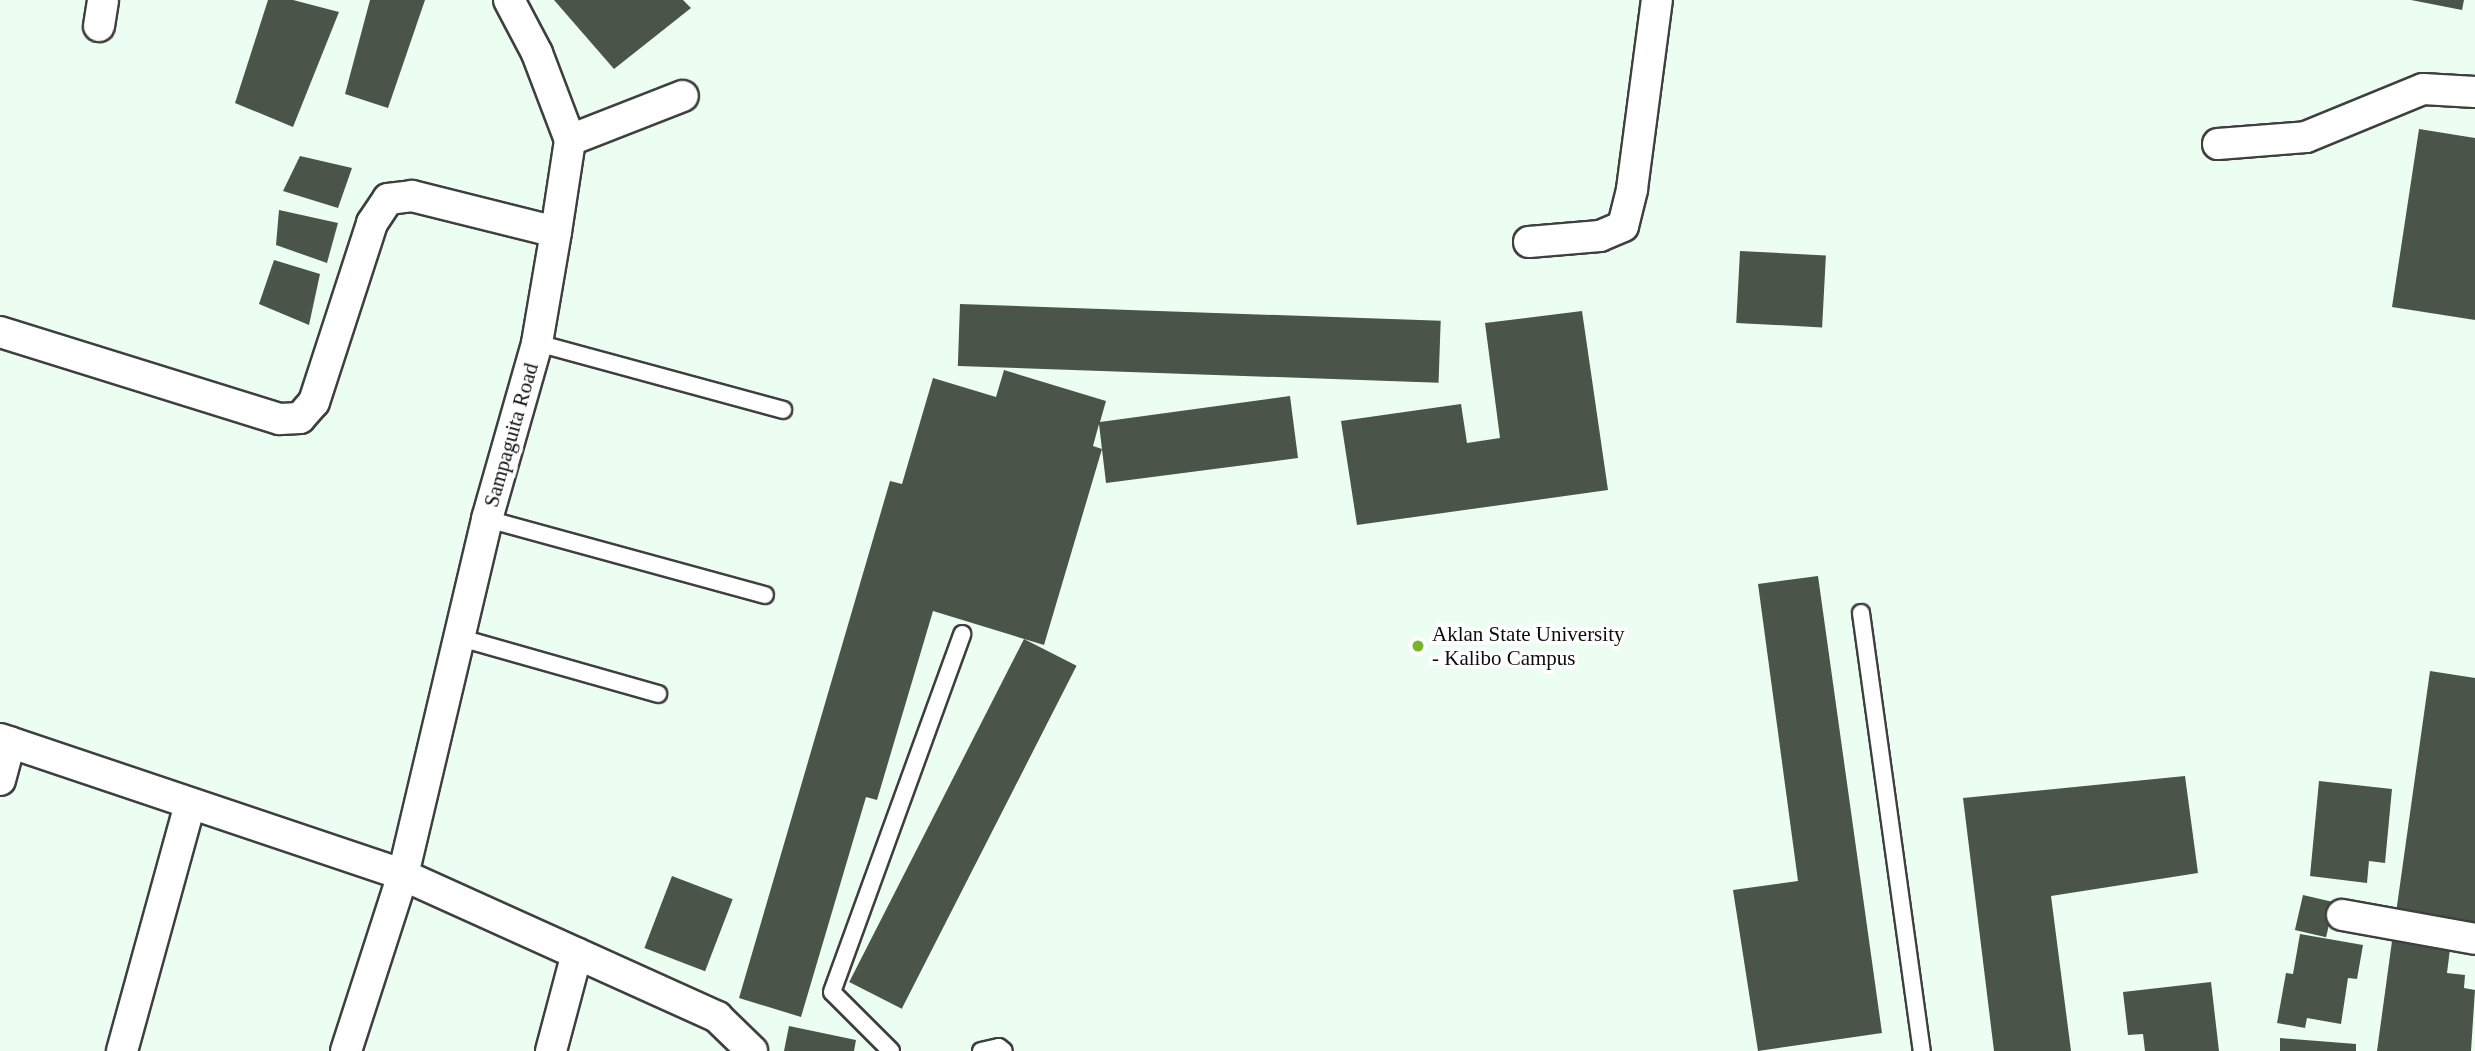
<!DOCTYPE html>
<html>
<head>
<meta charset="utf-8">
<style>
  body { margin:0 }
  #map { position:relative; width:2475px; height:1051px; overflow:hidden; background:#ecfef2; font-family:Georgia,serif }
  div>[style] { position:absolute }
  .building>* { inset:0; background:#4a5449; transform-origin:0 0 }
  .roads { filter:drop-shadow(2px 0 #3f3f3f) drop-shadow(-2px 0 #3f3f3f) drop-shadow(0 2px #3f3f3f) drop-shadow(0 -2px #3f3f3f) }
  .service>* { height:16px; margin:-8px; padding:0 8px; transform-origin:8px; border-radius:8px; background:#fff }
  .minor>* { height:30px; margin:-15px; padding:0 15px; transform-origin:15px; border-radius:15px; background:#fff }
  .dots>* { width:19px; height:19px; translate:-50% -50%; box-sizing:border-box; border:4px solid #fff; border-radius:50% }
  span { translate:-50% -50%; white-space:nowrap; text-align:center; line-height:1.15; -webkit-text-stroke:7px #fff; paint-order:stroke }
  .street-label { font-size:21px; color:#0c0c0c }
  .poi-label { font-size:21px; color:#0c0c0c }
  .left { translate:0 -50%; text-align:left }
</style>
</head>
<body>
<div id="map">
  <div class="building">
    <div style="clip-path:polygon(268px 0,293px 0,339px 12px,293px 127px,235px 103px)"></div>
    <div style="clip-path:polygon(370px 0,425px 0,388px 108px,345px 94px)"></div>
    <div style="clip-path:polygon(554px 0,683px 0,691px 8px,614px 69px)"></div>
    <div style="clip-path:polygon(2411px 0,2464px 0,2462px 10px)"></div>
    <div style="clip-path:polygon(2419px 129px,2475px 138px,2475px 320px,2392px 307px)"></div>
    <div style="clip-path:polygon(300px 156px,352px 168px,338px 208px,283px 191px)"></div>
    <div style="clip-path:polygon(279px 210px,338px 223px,327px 263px,276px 245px)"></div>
    <div style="left:1740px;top:251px;width:86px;height:72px;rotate:3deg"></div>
    <div style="clip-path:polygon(274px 260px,320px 274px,309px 325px,259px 304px)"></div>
    <div style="left:960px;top:304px;width:481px;height:62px;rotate:2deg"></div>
    <div style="clip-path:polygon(1582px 311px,1608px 490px,1357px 525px,1341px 421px,1461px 404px,1467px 443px,1500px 438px,1485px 323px)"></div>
    <div style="clip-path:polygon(1004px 370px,1106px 401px,1100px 422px,1290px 396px,1298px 458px,1106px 483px,1099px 424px,1093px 446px,1102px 449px,1044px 645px,933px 611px,877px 800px,866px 797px,801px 1017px,739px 998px,890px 481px,902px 484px,933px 378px,996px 397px)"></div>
    <div style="clip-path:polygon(1818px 576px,1882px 1033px,1758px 1051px,1733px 890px,1798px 881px,1758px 584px)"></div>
    <div style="left:1024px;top:639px;width:59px;height:385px;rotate:27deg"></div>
    <div style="clip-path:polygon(2430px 671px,2475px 678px,2475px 924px,2396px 913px)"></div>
    <div style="clip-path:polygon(2185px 776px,2198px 873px,2051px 896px,2071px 1051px,1994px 1051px,1963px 798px)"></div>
    <div style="clip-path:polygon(2319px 781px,2392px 789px,2385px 863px,2369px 861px,2367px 883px,2310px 876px)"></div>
    <div style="left:672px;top:876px;width:65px;height:77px;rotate:21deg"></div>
    <div style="left:2303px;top:895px;width:32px;height:36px;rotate:13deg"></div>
    <div style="clip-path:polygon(2300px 934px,2363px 945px,2357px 979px,2348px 978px,2341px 1024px,2307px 1018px,2305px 1028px,2277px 1023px,2286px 973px,2293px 974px)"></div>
    <div style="clip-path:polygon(2392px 941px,2450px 949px,2447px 973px,2465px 975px,2464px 988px,2475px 990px,2471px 1051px,2377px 1051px)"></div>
    <div style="clip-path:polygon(2211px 982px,2219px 1051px,2145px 1051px,2143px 1034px,2128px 1035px,2123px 992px)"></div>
    <div style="clip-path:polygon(789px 1026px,856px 1040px,854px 1051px,784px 1051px)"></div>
    <div style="clip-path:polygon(2280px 1038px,2356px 1044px,2356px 1051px,2280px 1051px)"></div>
  </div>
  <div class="roads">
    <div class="service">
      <div style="left:537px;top:343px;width:255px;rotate:15.2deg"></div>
      <div style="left:487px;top:519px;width:288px;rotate:15.3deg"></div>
      <div style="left:1861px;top:613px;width:442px;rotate:82.1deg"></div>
      <div style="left:457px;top:637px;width:209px;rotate:15.8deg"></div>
      <div style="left:891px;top:1051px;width:83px;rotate:-135deg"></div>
      <div style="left:832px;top:992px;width:381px;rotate:-70deg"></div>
      <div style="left:981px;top:1051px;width:18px;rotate:-13deg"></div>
      <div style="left:999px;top:1047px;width:6px;rotate:39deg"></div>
    </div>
    <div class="minor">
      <div style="left:99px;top:26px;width:26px;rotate:-81deg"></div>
      <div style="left:570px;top:140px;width:121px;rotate:-21.3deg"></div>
      <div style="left:2218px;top:144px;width:88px;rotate:-4.5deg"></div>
      <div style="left:2306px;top:137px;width:126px;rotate:-22.3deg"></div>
      <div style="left:2423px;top:89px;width:52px;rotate:3.3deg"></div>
      <div style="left:1529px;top:242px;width:71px;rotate:-4.8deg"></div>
      <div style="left:1600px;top:236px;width:25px;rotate:-23deg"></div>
      <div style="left:1623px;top:226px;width:38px;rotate:-76deg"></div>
      <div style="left:1632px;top:189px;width:191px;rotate:-82.5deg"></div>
      <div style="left:0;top:332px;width:293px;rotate:17.3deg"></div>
      <div style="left:280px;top:419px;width:20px;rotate:-3deg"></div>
      <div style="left:300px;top:418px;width:21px;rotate:-49deg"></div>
      <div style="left:314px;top:402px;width:188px;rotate:-72deg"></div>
      <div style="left:372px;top:223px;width:29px;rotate:-56deg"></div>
      <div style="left:388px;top:199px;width:24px;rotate:-7deg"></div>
      <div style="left:412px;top:196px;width:148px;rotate:14deg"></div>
      <div style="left:0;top:739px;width:425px;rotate:18.6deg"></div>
      <div style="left:403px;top:875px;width:345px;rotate:24.3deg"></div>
      <div style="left:717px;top:1017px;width:49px;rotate:44.2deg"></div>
      <div style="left:0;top:780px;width:39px;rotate:-75deg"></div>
      <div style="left:2342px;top:915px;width:135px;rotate:10.2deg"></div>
      <div style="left:122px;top:1051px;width:256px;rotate:-74.6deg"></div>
      <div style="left:346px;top:1051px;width:185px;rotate:-72.1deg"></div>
      <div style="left:403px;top:875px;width:366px;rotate:-76.7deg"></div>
      <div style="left:487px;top:519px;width:183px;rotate:-74.1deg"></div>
      <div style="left:537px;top:343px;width:113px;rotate:-80.3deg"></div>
      <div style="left:556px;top:232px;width:93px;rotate:-81.3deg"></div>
      <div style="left:570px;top:140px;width:93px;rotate:-110.8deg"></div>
      <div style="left:537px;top:53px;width:60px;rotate:-117.8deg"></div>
      <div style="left:551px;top:1051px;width:101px;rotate:-75.1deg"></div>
    </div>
  </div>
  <div class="dots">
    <div style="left:1418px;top:646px;background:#77b62a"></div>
  </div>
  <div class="street-label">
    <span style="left:511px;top:435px;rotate:-74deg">Sampaguita Road</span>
  </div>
  <div class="poi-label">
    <span class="left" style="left:1432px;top:646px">Aklan State University<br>- Kalibo Campus</span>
  </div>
</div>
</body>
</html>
